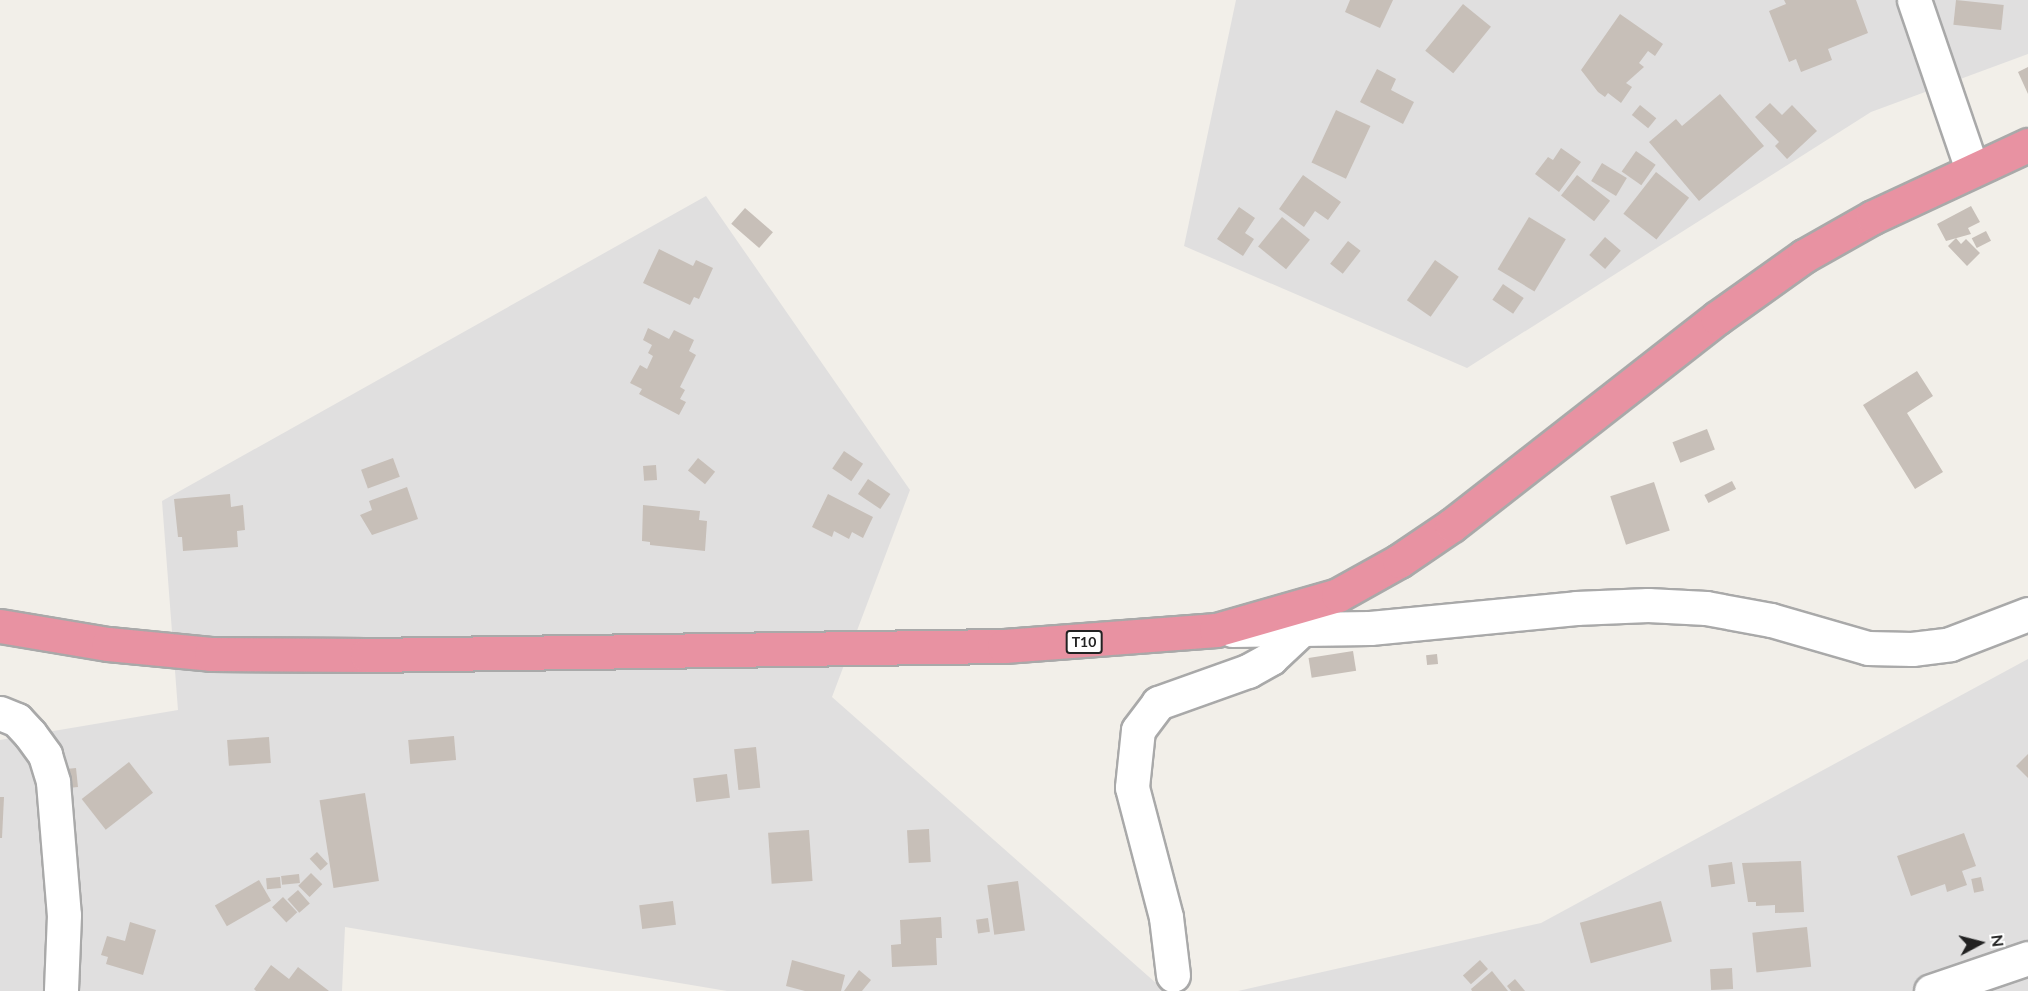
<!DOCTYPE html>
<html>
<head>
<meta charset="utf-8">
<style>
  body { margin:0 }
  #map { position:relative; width:2028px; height:991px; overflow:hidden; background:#f2efe9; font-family:Lato,sans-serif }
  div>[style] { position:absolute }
  .residential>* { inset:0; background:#e0dfdf }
  .building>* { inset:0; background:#c7bfb8; transform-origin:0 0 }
  .roads { filter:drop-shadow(2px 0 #a9a9a9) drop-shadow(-2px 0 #a9a9a9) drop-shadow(0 2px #a9a9a9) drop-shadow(0 -2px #a9a9a9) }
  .minor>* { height:33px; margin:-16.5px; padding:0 16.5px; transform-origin:16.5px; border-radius:16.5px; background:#fff }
  .highway>* { height:33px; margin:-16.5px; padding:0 16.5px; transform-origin:16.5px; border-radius:16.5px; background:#e892a2 }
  span { translate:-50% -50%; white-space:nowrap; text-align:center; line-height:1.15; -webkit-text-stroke:5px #fff; paint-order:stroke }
  .shield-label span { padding:2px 4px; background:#fff; border:2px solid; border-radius:4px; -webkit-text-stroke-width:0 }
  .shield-label { font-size:14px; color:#222; font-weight:700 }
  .north { position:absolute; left:1950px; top:913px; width:60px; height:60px; -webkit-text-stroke:4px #fff; paint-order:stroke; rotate:83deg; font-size:16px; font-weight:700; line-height:24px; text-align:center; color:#222 }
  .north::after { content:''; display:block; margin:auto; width:21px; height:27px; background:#222; clip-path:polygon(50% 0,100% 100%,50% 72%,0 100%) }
</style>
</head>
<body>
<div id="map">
  <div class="residential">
    <div style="clip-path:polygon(1236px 0,2028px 0,2028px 54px,1871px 112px,1467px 368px,1184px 246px)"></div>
    <div style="clip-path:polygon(706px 196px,910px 490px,832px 697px,1165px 991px,727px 991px,345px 927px,342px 991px,0 991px,0 740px,178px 710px,162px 501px)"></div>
    <div style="clip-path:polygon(2028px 659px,2028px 991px,1238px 991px,1541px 923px)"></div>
  </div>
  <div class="building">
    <div style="clip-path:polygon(1350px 0,1393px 0,1380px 28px,1345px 12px)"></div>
    <div style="clip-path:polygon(1784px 0,1856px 0,1868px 33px,1828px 49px,1832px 60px,1801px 72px,1796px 59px,1789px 62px,1769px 11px,1786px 4px)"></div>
    <div style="left:1956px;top:0;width:48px;height:25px;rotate:6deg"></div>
    <div style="left:1463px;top:4px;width:36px;height:60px;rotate:39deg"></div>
    <div style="clip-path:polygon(1620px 14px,1663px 44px,1655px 56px,1648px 51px,1639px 63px,1644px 67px,1626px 83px,1632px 87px,1621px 103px,1608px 93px,1605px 97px,1598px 92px,1581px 70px)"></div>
    <div style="clip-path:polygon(2028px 67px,2028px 94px,2018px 72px)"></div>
    <div style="clip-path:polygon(1377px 69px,1396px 79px,1391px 90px,1414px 102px,1403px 124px,1360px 102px)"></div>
    <div style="clip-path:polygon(1720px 94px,1764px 146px,1699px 201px,1649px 142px,1676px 119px,1682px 126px)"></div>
    <div style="clip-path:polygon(1770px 103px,1782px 115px,1792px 105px,1817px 131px,1787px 159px,1775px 146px,1779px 142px,1755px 117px)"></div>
    <div style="left:1640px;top:105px;width:21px;height:13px;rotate:39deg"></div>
    <div style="left:1336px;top:110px;width:38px;height:58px;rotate:25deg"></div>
    <div style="clip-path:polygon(1561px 148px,1581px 162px,1559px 192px,1535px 174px,1548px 157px,1553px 160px)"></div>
    <div style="left:1636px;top:151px;width:24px;height:25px;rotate:35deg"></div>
    <div style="left:1602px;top:163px;width:29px;height:21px;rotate:31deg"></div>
    <div style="left:1656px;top:172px;width:42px;height:53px;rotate:38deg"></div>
    <div style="clip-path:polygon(1303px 175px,1341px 202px,1328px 220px,1315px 211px,1304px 227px,1279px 209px)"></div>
    <div style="left:1577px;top:175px;width:42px;height:26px;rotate:38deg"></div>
    <div style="clip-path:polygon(1971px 206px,1980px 222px,1968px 228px,1971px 234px,1946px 241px,1937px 224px)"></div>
    <div style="clip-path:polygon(1239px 207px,1255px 218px,1245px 233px,1254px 239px,1243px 256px,1217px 239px)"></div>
    <div style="left:745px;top:208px;width:37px;height:21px;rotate:41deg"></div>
    <div style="left:1282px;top:217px;width:36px;height:38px;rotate:39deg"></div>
    <div style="left:1529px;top:217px;width:43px;height:61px;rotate:31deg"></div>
    <div style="left:1986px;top:231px;width:11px;height:16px;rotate:63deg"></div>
    <div style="left:1605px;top:237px;width:21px;height:24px;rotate:41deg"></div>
    <div style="clip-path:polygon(1956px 238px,1961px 244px,1966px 239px,1980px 253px,1967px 266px,1948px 246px)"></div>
    <div style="left:1348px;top:241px;width:16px;height:29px;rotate:38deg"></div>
    <div style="clip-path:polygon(659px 249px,693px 266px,696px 260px,713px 268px,699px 299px,694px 297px,690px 305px,643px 283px)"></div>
    <div style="left:1435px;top:260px;width:29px;height:49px;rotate:35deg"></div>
    <div style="left:1503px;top:284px;width:25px;height:19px;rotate:34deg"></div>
    <div style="clip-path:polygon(648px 328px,669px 339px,674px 330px,694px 340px,689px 351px,696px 355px,680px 387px,685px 390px,680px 399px,686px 402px,679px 415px,639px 394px,642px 389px,630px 383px,640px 365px,647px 369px,653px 356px,648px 353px,652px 345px,643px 340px)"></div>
    <div style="clip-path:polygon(1917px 371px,1933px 396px,1907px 413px,1943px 472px,1915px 489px,1863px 405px)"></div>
    <div style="left:1707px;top:429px;width:22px;height:37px;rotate:69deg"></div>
    <div style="left:844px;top:451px;width:23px;height:21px;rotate:34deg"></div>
    <div style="left:393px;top:458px;width:20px;height:34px;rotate:70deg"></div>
    <div style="left:698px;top:458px;width:22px;height:16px;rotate:39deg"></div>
    <div style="left:656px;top:465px;width:15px;height:13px;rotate:86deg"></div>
    <div style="left:868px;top:479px;width:27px;height:18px;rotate:34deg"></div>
    <div style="left:1732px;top:481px;width:9px;height:31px;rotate:63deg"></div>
    <div style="left:1654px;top:482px;width:51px;height:46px;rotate:72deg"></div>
    <div style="clip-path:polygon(407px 487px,418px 519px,372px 535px,360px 515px,372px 510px,369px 501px)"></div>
    <div style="clip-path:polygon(230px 494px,231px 507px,243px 505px,245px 530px,237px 531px,238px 547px,183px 551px,182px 537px,178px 537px,174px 499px)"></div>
    <div style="clip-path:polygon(828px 494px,873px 517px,863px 538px,852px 532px,849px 539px,834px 531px,832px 537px,812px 527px)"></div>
    <div style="clip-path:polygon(643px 505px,700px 511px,699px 520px,707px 521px,705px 551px,650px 545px,650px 542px,642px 541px)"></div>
    <div style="left:1353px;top:651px;width:20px;height:45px;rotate:81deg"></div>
    <div style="left:1437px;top:654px;width:10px;height:11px;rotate:84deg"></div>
    <div style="left:454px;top:736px;width:24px;height:46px;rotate:85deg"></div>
    <div style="left:269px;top:737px;width:26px;height:42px;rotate:86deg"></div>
    <div style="left:756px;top:747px;width:41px;height:22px;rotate:84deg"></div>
    <div style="clip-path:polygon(2028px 754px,2028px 778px,2016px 766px)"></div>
    <div style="left:129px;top:762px;width:39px;height:60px;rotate:52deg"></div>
    <div style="left:76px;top:768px;width:19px;height:15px;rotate:84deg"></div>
    <div style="left:727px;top:774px;width:24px;height:34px;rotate:83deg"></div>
    <div style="left:365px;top:793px;width:89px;height:46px;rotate:81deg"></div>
    <div style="clip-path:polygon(0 797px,4px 797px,2px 838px,0 838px)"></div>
    <div style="left:929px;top:829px;width:33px;height:22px;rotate:87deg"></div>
    <div style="left:809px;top:830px;width:51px;height:41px;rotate:86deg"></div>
    <div style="clip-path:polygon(1964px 833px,1976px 866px,1962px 871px,1967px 885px,1947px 892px,1945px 884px,1911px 896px,1897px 856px)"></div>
    <div style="left:317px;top:852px;width:16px;height:10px;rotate:47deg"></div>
    <div style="clip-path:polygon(1801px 861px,1804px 912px,1775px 913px,1775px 905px,1756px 906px,1756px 902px,1748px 902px,1742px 863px)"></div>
    <div style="left:1732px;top:862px;width:22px;height:24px;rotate:82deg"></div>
    <div style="left:311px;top:873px;width:16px;height:18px;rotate:45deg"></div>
    <div style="left:299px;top:874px;width:9px;height:18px;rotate:84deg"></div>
    <div style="left:280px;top:877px;width:11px;height:14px;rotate:85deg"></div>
    <div style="left:1981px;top:877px;width:14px;height:10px;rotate:78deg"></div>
    <div style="left:259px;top:880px;width:24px;height:51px;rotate:60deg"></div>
    <div style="left:1018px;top:881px;width:50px;height:31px;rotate:82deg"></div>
    <div style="left:298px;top:890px;width:18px;height:14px;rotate:49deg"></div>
    <div style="left:283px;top:897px;width:21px;height:15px;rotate:47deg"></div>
    <div style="left:673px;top:901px;width:24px;height:34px;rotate:83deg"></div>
    <div style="left:1661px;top:901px;width:42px;height:84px;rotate:75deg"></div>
    <div style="clip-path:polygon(941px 917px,942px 938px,936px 938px,937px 965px,892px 967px,891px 945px,901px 944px,900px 920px)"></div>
    <div style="left:988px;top:918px;width:14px;height:12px;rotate:82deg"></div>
    <div style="clip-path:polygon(130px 922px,156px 930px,143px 975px,106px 964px,108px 957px,101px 955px,107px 936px,125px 941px)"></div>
    <div style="left:1807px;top:927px;width:40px;height:55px;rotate:84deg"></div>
    <div style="clip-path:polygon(792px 960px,845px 975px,841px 991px,805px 991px,786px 986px)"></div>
    <div style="left:1480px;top:960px;width:12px;height:23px;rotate:48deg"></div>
    <div style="clip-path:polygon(271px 965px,289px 979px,298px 967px,329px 991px,256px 991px,254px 989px)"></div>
    <div style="left:1732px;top:968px;width:21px;height:22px;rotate:87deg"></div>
    <div style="clip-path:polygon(859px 970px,871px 980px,862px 991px,844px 991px)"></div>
    <div style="clip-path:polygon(1492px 971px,1508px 991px,1472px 991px,1471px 989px)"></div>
    <div style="clip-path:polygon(1515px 979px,1525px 991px,1511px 991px,1507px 986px)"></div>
  </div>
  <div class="roads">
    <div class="minor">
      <div style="left:1914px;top:0;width:179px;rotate:71.1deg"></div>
      <div style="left:1232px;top:630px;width:138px;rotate:-0.8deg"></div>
      <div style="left:1370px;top:628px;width:207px;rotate:-5.5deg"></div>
      <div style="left:1576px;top:608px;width:72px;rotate:-2.4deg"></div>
      <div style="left:1648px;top:605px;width:58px;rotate:3deg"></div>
      <div style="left:1706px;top:608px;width:66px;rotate:10.5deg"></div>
      <div style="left:1771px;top:620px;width:101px;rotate:16.1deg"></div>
      <div style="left:1868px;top:648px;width:44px;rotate:1.3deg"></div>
      <div style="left:1912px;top:649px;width:38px;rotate:-7deg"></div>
      <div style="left:1950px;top:644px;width:84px;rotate:-21deg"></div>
      <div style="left:0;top:713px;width:18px;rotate:22deg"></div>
      <div style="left:17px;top:720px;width:19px;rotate:47deg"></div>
      <div style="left:30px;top:734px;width:26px;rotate:54deg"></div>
      <div style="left:45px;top:755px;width:28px;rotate:73deg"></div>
      <div style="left:53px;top:782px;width:133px;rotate:85.3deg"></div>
      <div style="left:64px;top:915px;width:76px;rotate:92.3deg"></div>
      <div style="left:1173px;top:975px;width:58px;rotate:-96.9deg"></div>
      <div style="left:1166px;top:917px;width:134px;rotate:-104.7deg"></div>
      <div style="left:1132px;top:787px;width:57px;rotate:-84deg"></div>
      <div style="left:1138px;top:730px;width:34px;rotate:-53deg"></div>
      <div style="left:1158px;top:703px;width:96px;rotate:-19.6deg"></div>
      <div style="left:1248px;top:671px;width:26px;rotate:-29deg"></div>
      <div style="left:1271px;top:658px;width:42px;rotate:-43.1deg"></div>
      <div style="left:1931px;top:991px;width:102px;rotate:-18.8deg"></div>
    </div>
    <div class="highway">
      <div style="left:0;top:626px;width:109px;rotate:9.5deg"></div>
      <div style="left:108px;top:644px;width:103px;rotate:5.5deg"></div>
      <div style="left:211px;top:654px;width:156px;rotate:0.4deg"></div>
      <div style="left:367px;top:655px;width:637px;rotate:-0.81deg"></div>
      <div style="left:1004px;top:646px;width:213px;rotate:-4.3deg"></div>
      <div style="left:1216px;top:630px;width:127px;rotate:-16deg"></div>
      <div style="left:1338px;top:595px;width:70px;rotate:-29.1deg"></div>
      <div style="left:1399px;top:561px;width:64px;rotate:-34.2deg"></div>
      <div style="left:1452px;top:525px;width:336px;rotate:-38deg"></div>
      <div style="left:1717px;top:318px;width:107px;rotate:-35.5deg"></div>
      <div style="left:1804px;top:256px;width:79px;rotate:-29.5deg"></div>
      <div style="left:1873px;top:217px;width:171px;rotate:-24.9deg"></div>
    </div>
  </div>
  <div class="shield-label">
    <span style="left:1084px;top:642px">T10</span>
  </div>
  <div class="north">N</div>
</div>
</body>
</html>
